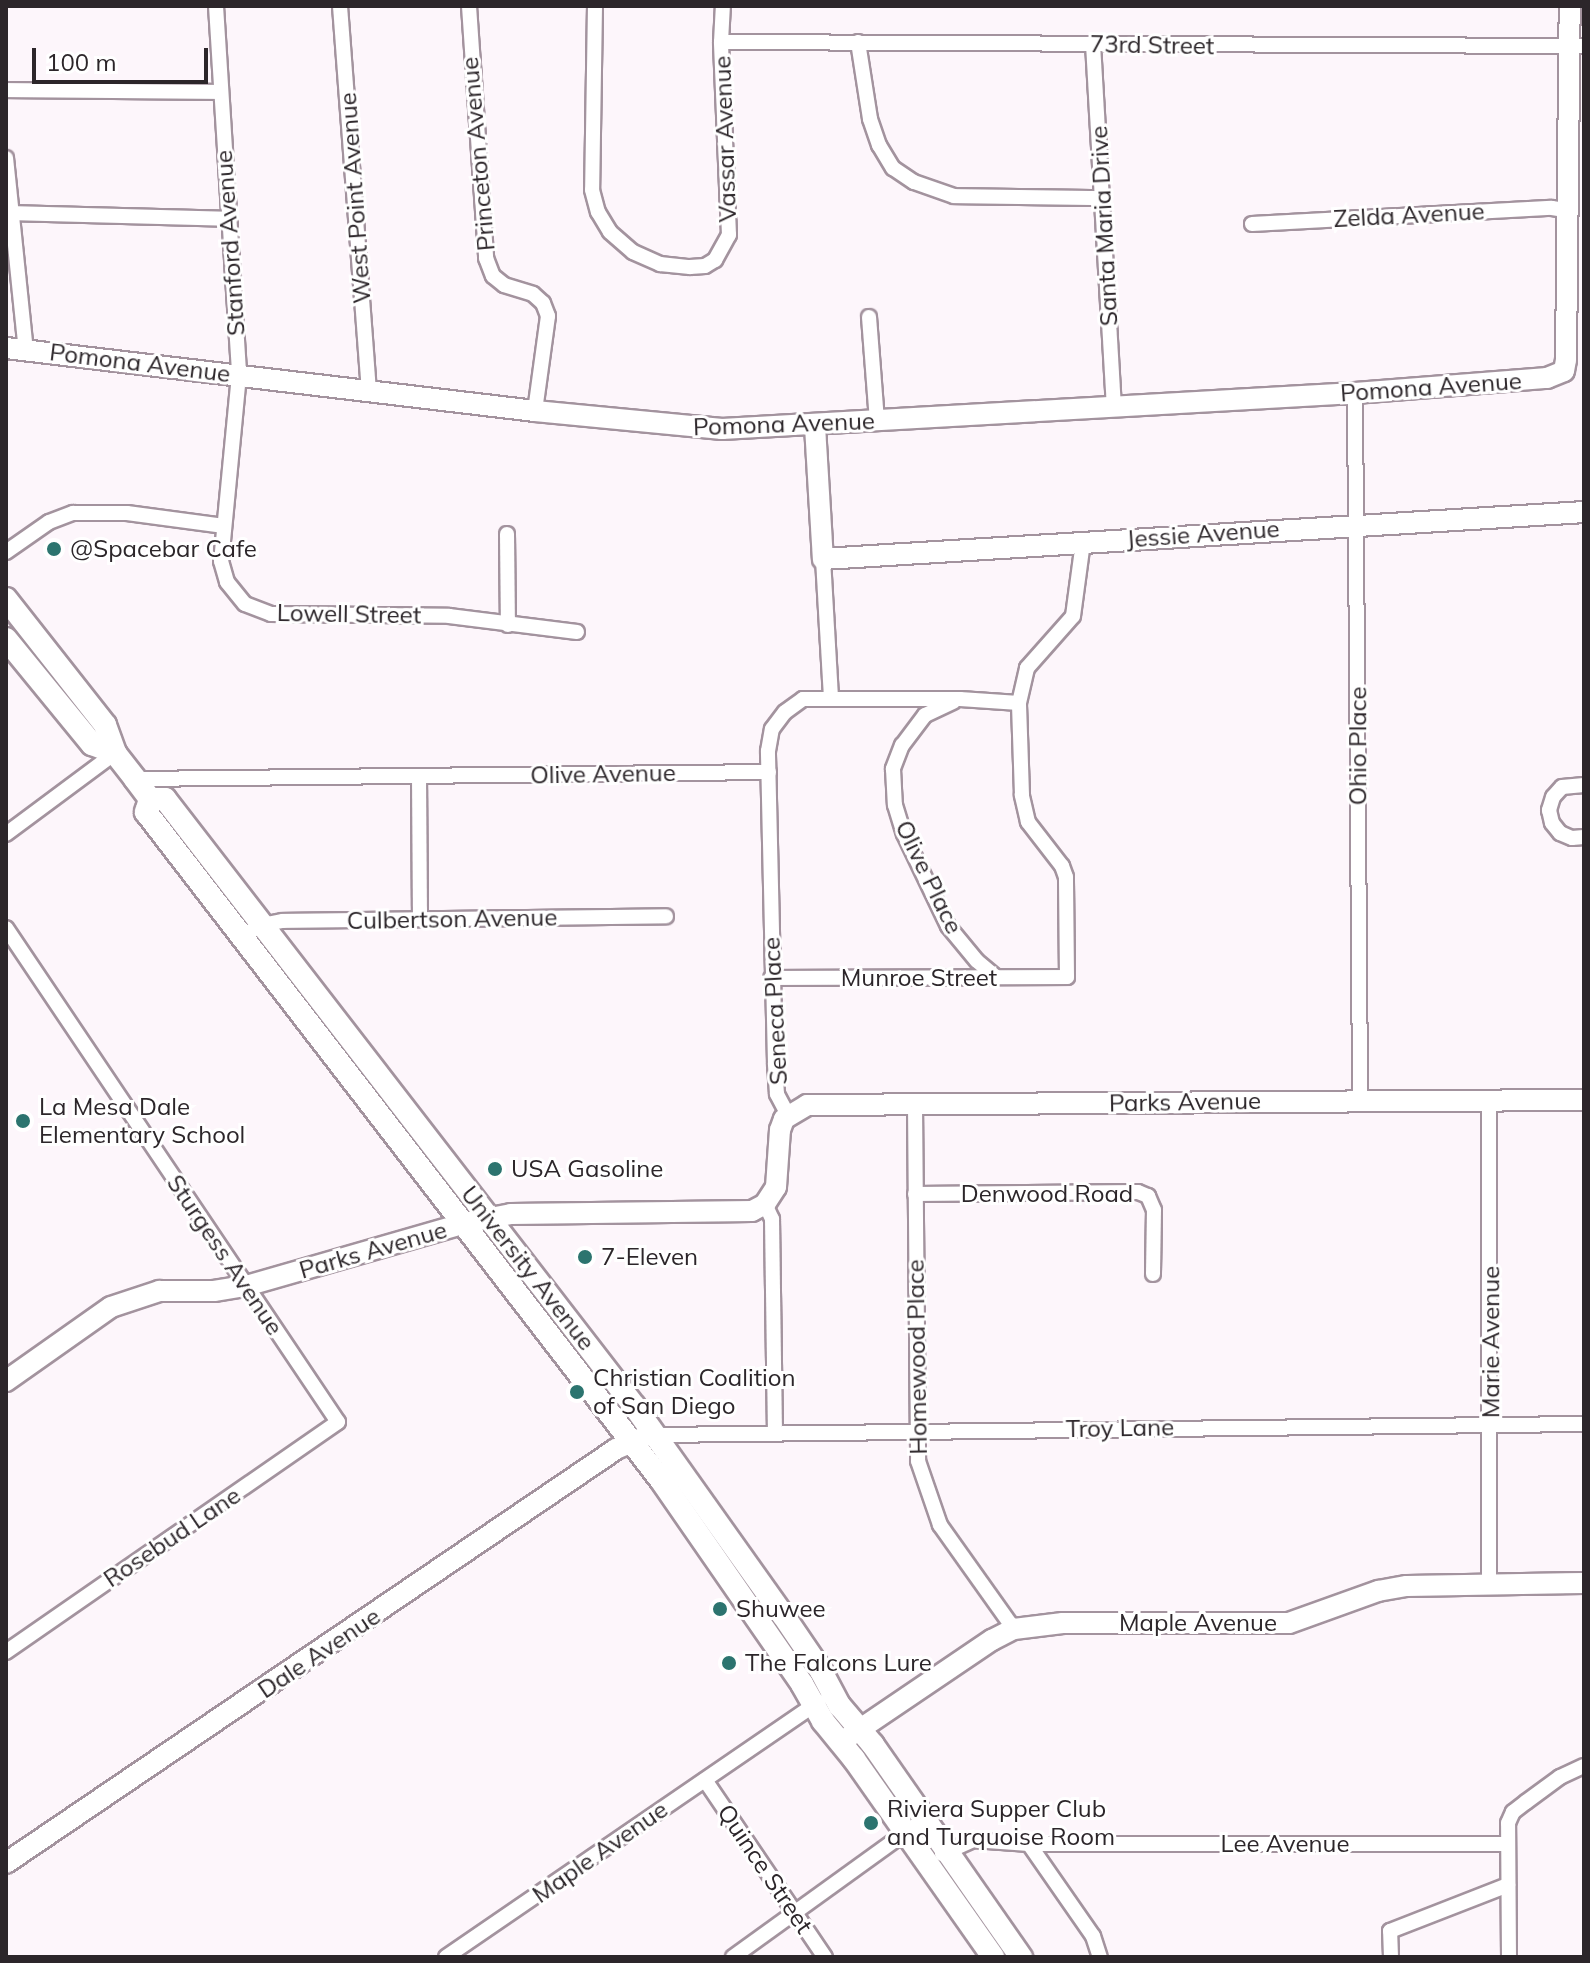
<!DOCTYPE html>
<html>
<head>
<meta charset="utf-8">
<style>
  body { margin:0 }
  #map { position:relative; width:1590px; height:1963px; overflow:hidden; background:#fdf6fb; font-family:Mulish,sans-serif }
  div>[style] { position:absolute }
  .roads { filter:drop-shadow(2px 0 #a3939e) drop-shadow(-2px 0 #a3939e) drop-shadow(0 2px #a3939e) drop-shadow(0 -2px #a3939e) }
  .street>* { height:14px; margin:-7px; padding:0 7px; transform-origin:7px; border-radius:7px; background:#fff }
  .secondary>* { height:20px; margin:-10px; padding:0 10px; transform-origin:10px; border-radius:10px; background:#fff }
  .primary>* { height:22px; margin:-11px; padding:0 11px; transform-origin:11px; border-radius:11px; background:#fff }
  .dots>* { width:22px; height:22px; translate:-50% -50%; box-sizing:border-box; border:4px solid #fff; border-radius:50% }
  span { translate:-50% -50%; white-space:nowrap; text-align:center; line-height:1.15; -webkit-text-stroke:6px #fff; paint-order:stroke }
  .street-label { font-size:24px; color:#2c262a }
  .poi-label { font-size:24px; color:#2c262a }
  .left { translate:0 -50%; text-align:left }
  .frame { position:absolute; inset:0; border:8px solid #2c262a; pointer-events:none }
  .scale { position:absolute; left:32px; top:48px; width:176px; height:36px; box-sizing:border-box; border:4px solid #2c262a; border-top:0; padding-left:10px; font-size:24px; line-height:28px; white-space:nowrap; color:#2c262a; -webkit-text-stroke:6px #fff; paint-order:stroke }
</style>
</head>
<body>
<div id="map">
  <div class="roads">
    <div class="street">
      <div style="left:216px;top:6px;width:370px;rotate:86.4deg"></div>
      <div style="left:239px;top:375px;width:187px;rotate:95.5deg"></div>
      <div style="left:221px;top:561px;width:22px;rotate:74deg"></div>
      <div style="left:227px;top:582px;width:28px;rotate:51deg"></div>
      <div style="left:245px;top:604px;width:28px;rotate:21deg"></div>
      <div style="left:271px;top:614px;width:178px;rotate:0.6deg"></div>
      <div style="left:449px;top:616px;width:129px;rotate:7.1deg"></div>
      <div style="left:340px;top:6px;width:386px;rotate:85.7deg"></div>
      <div style="left:469px;top:6px;width:253px;rotate:86.1deg"></div>
      <div style="left:486px;top:258px;width:19px;rotate:69deg"></div>
      <div style="left:493px;top:276px;width:14px;rotate:39deg"></div>
      <div style="left:504px;top:285px;width:30px;rotate:17deg"></div>
      <div style="left:533px;top:294px;width:13px;rotate:42deg"></div>
      <div style="left:543px;top:303px;width:14px;rotate:69deg"></div>
      <div style="left:548px;top:316px;width:96px;rotate:97.8deg"></div>
      <div style="left:595px;top:6px;width:184px;rotate:90.9deg"></div>
      <div style="left:592px;top:190px;width:23px;rotate:75deg"></div>
      <div style="left:598px;top:212px;width:23px;rotate:59deg"></div>
      <div style="left:610px;top:232px;width:30px;rotate:41deg"></div>
      <div style="left:633px;top:252px;width:30px;rotate:24deg"></div>
      <div style="left:660px;top:264px;width:30px;rotate:6deg"></div>
      <div style="left:690px;top:267px;width:15px;rotate:-4deg"></div>
      <div style="left:705px;top:266px;width:12px;rotate:-31deg"></div>
      <div style="left:715px;top:260px;width:29px;rotate:-61deg"></div>
      <div style="left:729px;top:235px;width:193px;rotate:-92.4deg"></div>
      <div style="left:721px;top:42px;width:36px;rotate:-87deg"></div>
      <div style="left:721px;top:42px;width:863px;rotate:0.27deg"></div>
      <div style="left:858px;top:42px;width:78px;rotate:81.1deg"></div>
      <div style="left:870px;top:119px;width:28px;rotate:71deg"></div>
      <div style="left:879px;top:145px;width:27px;rotate:59deg"></div>
      <div style="left:893px;top:168px;width:25px;rotate:34deg"></div>
      <div style="left:914px;top:182px;width:42px;rotate:19.3deg"></div>
      <div style="left:954px;top:196px;width:148px;rotate:0.8deg"></div>
      <div style="left:1093px;top:44px;width:364px;rotate:86.7deg"></div>
      <div style="left:6px;top:90px;width:213px;rotate:0.5deg"></div>
      <div style="left:6px;top:158px;width:193px;rotate:84.1deg"></div>
      <div style="left:6px;top:213px;width:223px;rotate:1.5deg"></div>
      <div style="left:1252px;top:224px;width:300px;rotate:-3.1deg"></div>
      <div style="left:1552px;top:208px;width:13px;rotate:9deg"></div>
      <div style="left:869px;top:317px;width:105px;rotate:85.6deg"></div>
      <div style="left:1355px;top:393px;width:707px;rotate:89.59deg"></div>
      <div style="left:507px;top:534px;width:91px;rotate:89.4deg"></div>
      <div style="left:6px;top:552px;width:52px;rotate:-34.9deg"></div>
      <div style="left:49px;top:522px;width:26px;rotate:-21deg"></div>
      <div style="left:73px;top:513px;width:54px"></div>
      <div style="left:127px;top:513px;width:98px;rotate:7.6deg"></div>
      <div style="left:823px;top:559px;width:138px;rotate:86.7deg"></div>
      <div style="left:953px;top:702px;width:31px;rotate:155deg"></div>
      <div style="left:925px;top:715px;width:38px;rotate:127deg"></div>
      <div style="left:902px;top:745px;width:26px;rotate:111deg"></div>
      <div style="left:893px;top:769px;width:36px;rotate:87deg"></div>
      <div style="left:895px;top:805px;width:30px;rotate:73deg"></div>
      <div style="left:904px;top:834px;width:102px;rotate:64.4deg"></div>
      <div style="left:948px;top:926px;width:45px;rotate:50.4deg"></div>
      <div style="left:977px;top:961px;width:25px;rotate:40deg"></div>
      <div style="left:419px;top:776px;width:143px;rotate:89.6deg"></div>
      <div style="left:135px;top:779px;width:634px;rotate:-0.63deg"></div>
      <div style="left:1584px;top:785px;width:22px;rotate:175deg"></div>
      <div style="left:1562px;top:787px;width:13px;rotate:132deg"></div>
      <div style="left:1553px;top:797px;width:14px;rotate:107deg"></div>
      <div style="left:1549px;top:810px;width:13px;rotate:77deg"></div>
      <div style="left:1552px;top:823px;width:13px;rotate:51deg"></div>
      <div style="left:1560px;top:833px;width:13px;rotate:23deg"></div>
      <div style="left:1572px;top:838px;width:12px;rotate:-5deg"></div>
      <div style="left:6px;top:834px;width:136px;rotate:-36.6deg"></div>
      <div style="left:6px;top:928px;width:595px;rotate:56.1deg"></div>
      <div style="left:338px;top:1422px;width:404px;rotate:145.3deg"></div>
      <div style="left:242px;top:936px;width:23px;rotate:-29deg"></div>
      <div style="left:262px;top:925px;width:21px;rotate:-11deg"></div>
      <div style="left:283px;top:921px;width:383px;rotate:-0.7deg"></div>
      <div style="left:771px;top:978px;width:296px;rotate:-0.2deg"></div>
      <div style="left:1067px;top:977px;width:100px;rotate:-90.6deg"></div>
      <div style="left:1066px;top:877px;width:12px;rotate:-110deg"></div>
      <div style="left:1062px;top:866px;width:56px;rotate:-127.7deg"></div>
      <div style="left:1028px;top:822px;width:28px;rotate:-103deg"></div>
      <div style="left:1022px;top:795px;width:92px;rotate:-91.9deg"></div>
      <div style="left:1019px;top:703px;width:36px;rotate:-77deg"></div>
      <div style="left:1027px;top:668px;width:69px;rotate:-48.5deg"></div>
      <div style="left:1073px;top:616px;width:75px;rotate:-82.3deg"></div>
      <div style="left:1489px;top:1100px;width:484px;rotate:90deg"></div>
      <div style="left:915px;top:1105px;width:356px;rotate:89.5deg"></div>
      <div style="left:918px;top:1461px;width:68px;rotate:71deg"></div>
      <div style="left:940px;top:1525px;width:128px;rotate:54.6deg"></div>
      <div style="left:788px;top:1115px;width:24px;rotate:-118deg"></div>
      <div style="left:777px;top:1094px;width:31px;rotate:-94deg"></div>
      <div style="left:775px;top:1063px;width:312px;rotate:-91.3deg"></div>
      <div style="left:768px;top:751px;width:22px;rotate:-80deg"></div>
      <div style="left:772px;top:729px;width:21px;rotate:-53deg"></div>
      <div style="left:785px;top:712px;width:22px;rotate:-36deg"></div>
      <div style="left:803px;top:699px;width:157px"></div>
      <div style="left:960px;top:699px;width:59px;rotate:3.9deg"></div>
      <div style="left:915px;top:1194px;width:223px;rotate:-0.5deg"></div>
      <div style="left:1138px;top:1192px;width:11px;rotate:22deg"></div>
      <div style="left:1148px;top:1196px;width:15px;rotate:67deg"></div>
      <div style="left:1154px;top:1210px;width:64px;rotate:90.9deg"></div>
      <div style="left:765px;top:1204px;width:17px;rotate:65deg"></div>
      <div style="left:772px;top:1219px;width:212px;rotate:89.2deg"></div>
      <div style="left:656px;top:1435px;width:928px;rotate:-0.68deg"></div>
      <div style="left:705px;top:1780px;width:214px;rotate:55.9deg"></div>
      <div style="left:1029px;top:1844px;width:112px;rotate:55.2deg"></div>
      <div style="left:1093px;top:1936px;width:22px;rotate:72deg"></div>
      <div style="left:942px;top:1854px;width:34px;rotate:-24deg"></div>
      <div style="left:973px;top:1840px;width:56px;rotate:4.1deg"></div>
      <div style="left:1029px;top:1844px;width:478px"></div>
      <div style="left:446px;top:1957px;width:452px;rotate:-34.4deg"></div>
      <div style="left:733px;top:1957px;width:236px;rotate:-35.8deg"></div>
      <div style="left:1391px;top:1957px;width:26px;rotate:-92deg"></div>
      <div style="left:1390px;top:1931px;width:127px;rotate:-21.3deg"></div>
      <div style="left:1509px;top:1957px;width:134px;rotate:-90.4deg"></div>
      <div style="left:1508px;top:1823px;width:12px;rotate:-66deg"></div>
      <div style="left:1513px;top:1812px;width:16px;rotate:-38deg"></div>
      <div style="left:1526px;top:1802px;width:42px;rotate:-36.3deg"></div>
      <div style="left:1560px;top:1777px;width:26px;rotate:-25deg"></div>
    </div>
    <div class="secondary">
      <div style="left:6px;top:348px;width:533px;rotate:6.79deg"></div>
      <div style="left:535px;top:411px;width:188px;rotate:5.5deg"></div>
      <div style="left:722px;top:429px;width:634px;rotate:-3.26deg"></div>
      <div style="left:1355px;top:393px;width:193px;rotate:-4.5deg"></div>
      <div style="left:1547px;top:378px;width:18px;rotate:-22deg"></div>
      <div style="left:1564px;top:371px;width:11px;rotate:-80deg"></div>
      <div style="left:1566px;top:360px;width:354px;rotate:-89.4deg"></div>
      <div style="left:815px;top:426px;width:133px;rotate:86.6deg"></div>
      <div style="left:823px;top:559px;width:762px;rotate:-3.53deg"></div>
      <div style="left:6px;top:1381px;width:128px;rotate:-35.2deg"></div>
      <div style="left:111px;top:1307px;width:51px;rotate:-18.4deg"></div>
      <div style="left:159px;top:1291px;width:55px"></div>
      <div style="left:214px;top:1291px;width:32px;rotate:-9deg"></div>
      <div style="left:246px;top:1286px;width:228px;rotate:-16deg"></div>
      <div style="left:465px;top:1223px;width:47px;rotate:-11.1deg"></div>
      <div style="left:511px;top:1214px;width:241px;rotate:-0.7deg"></div>
      <div style="left:752px;top:1211px;width:15px;rotate:-28deg"></div>
      <div style="left:765px;top:1204px;width:20px;rotate:-57deg"></div>
      <div style="left:776px;top:1187px;width:57px;rotate:-86deg"></div>
      <div style="left:780px;top:1130px;width:12px;rotate:-70deg"></div>
      <div style="left:784px;top:1119px;width:27px;rotate:-31deg"></div>
      <div style="left:807px;top:1105px;width:777px;rotate:-0.37deg"></div>
      <div style="left:847px;top:1738px;width:175px;rotate:-34.1deg"></div>
      <div style="left:992px;top:1640px;width:25px;rotate:-27deg"></div>
      <div style="left:1014px;top:1629px;width:49px;rotate:-7deg"></div>
      <div style="left:1063px;top:1623px;width:226px"></div>
      <div style="left:1289px;top:1623px;width:95px;rotate:-19.8deg"></div>
      <div style="left:1378px;top:1591px;width:29px;rotate:-10deg"></div>
      <div style="left:1407px;top:1586px;width:177px;rotate:-1deg"></div>
      <div style="left:6px;top:1863px;width:737px;rotate:-34.16deg"></div>
      <div style="left:616px;top:1449px;width:30px;rotate:-23deg"></div>
    </div>
    <div class="primary">
      <div style="left:6px;top:599px;width:160px;rotate:51.8deg"></div>
      <div style="left:105px;top:725px;width:30px;rotate:70deg"></div>
      <div style="left:115px;top:753px;width:33px;rotate:52deg"></div>
      <div style="left:135px;top:779px;width:25px;rotate:53deg"></div>
      <div style="left:150px;top:799px;width:15px"></div>
      <div style="left:165px;top:799px;width:768px;rotate:52.3deg"></div>
      <div style="left:635px;top:1407px;width:255px;rotate:54.6deg"></div>
      <div style="left:783px;top:1615px;width:68px;rotate:55.8deg"></div>
      <div style="left:821px;top:1671px;width:40px;rotate:62deg"></div>
      <div style="left:840px;top:1706px;width:51px;rotate:49.8deg"></div>
      <div style="left:873px;top:1745px;width:259px;rotate:55.1deg"></div>
      <div style="left:6px;top:639px;width:136px;rotate:50.7deg"></div>
      <div style="left:92px;top:744px;width:25px;rotate:21deg"></div>
      <div style="left:150px;top:799px;width:14px;rotate:107deg"></div>
      <div style="left:146px;top:812px;width:843px;rotate:52.37deg"></div>
      <div style="left:661px;top:1480px;width:248px;rotate:55.3deg"></div>
      <div style="left:802px;top:1684px;width:43px;rotate:60.4deg"></div>
      <div style="left:823px;top:1721px;width:49px;rotate:50.8deg"></div>
      <div style="left:854px;top:1759px;width:242px;rotate:54.9deg"></div>
    </div>
  </div>
  <div class="dots">
    <div style="left:54px;top:549px;background:#2c746f"></div>
    <div style="left:23px;top:1121px;background:#2c746f"></div>
    <div style="left:495px;top:1169px;background:#2c746f"></div>
    <div style="left:585px;top:1257px;background:#2c746f"></div>
    <div style="left:577px;top:1392px;background:#2c746f"></div>
    <div style="left:720px;top:1609px;background:#2c746f"></div>
    <div style="left:729px;top:1663px;background:#2c746f"></div>
    <div style="left:871px;top:1823px;background:#2c746f"></div>
  </div>
  <div class="street-label">
    <span style="left:1152px;top:45px;rotate:1deg">73rd Street</span>
    <span style="left:725px;top:139px;rotate:-92deg">Vassar Avenue</span>
    <span style="left:478px;top:154px;rotate:-95deg">Princeton Avenue</span>
    <span style="left:355px;top:198px;rotate:-94deg">West Point Avenue</span>
    <span style="left:1409px;top:215px;rotate:-3deg">Zelda Avenue</span>
    <span style="left:1104px;top:226px;rotate:-93deg">Santa Maria Drive</span>
    <span style="left:230px;top:243px;rotate:-94deg">Stanford Avenue</span>
    <span style="left:140px;top:363px;rotate:7deg">Pomona Avenue</span>
    <span style="left:1431px;top:387px;rotate:-4deg">Pomona Avenue</span>
    <span style="left:784px;top:424px;rotate:-2deg">Pomona Avenue</span>
    <span style="left:1203px;top:534px;rotate:-4deg">Jessie Avenue</span>
    <span style="left:349px;top:614px;rotate:1deg">Lowell Street</span>
    <span style="left:1358px;top:746px;rotate:-90deg">Ohio Place</span>
    <span style="left:603px;top:774px;rotate:-1deg">Olive Avenue</span>
    <span style="left:929px;top:877px;rotate:64deg">Olive Place</span>
    <span style="left:452px;top:919px;rotate:-1deg">Culbertson Avenue</span>
    <span style="left:919px;top:978px">Munroe Street</span>
    <span style="left:775px;top:1011px;rotate:-93deg">Seneca Place</span>
    <span style="left:1185px;top:1102px;rotate:-1deg">Parks Avenue</span>
    <span style="left:1047px;top:1194px">Denwood Road</span>
    <span style="left:373px;top:1250px;rotate:-16deg">Parks Avenue</span>
    <span style="left:225px;top:1255px;rotate:56deg">Sturgess Avenue</span>
    <span style="left:528px;top:1268px;rotate:52deg">University Avenue</span>
    <span style="left:1491px;top:1342px;rotate:-90deg">Marie Avenue</span>
    <span style="left:917px;top:1357px;rotate:-91deg">Homewood Place</span>
    <span style="left:1120px;top:1428px;rotate:-1deg">Troy Lane</span>
    <span style="left:172px;top:1537px;rotate:-34deg">Rosebud Lane</span>
    <span style="left:1198px;top:1623px">Maple Avenue</span>
    <span style="left:319px;top:1653px;rotate:-34deg">Dale Avenue</span>
    <span style="left:1285px;top:1844px">Lee Avenue</span>
    <span style="left:600px;top:1852px;rotate:-35deg">Maple Avenue</span>
    <span style="left:765px;top:1869px;rotate:56deg">Quince Street</span>
  </div>
  <div class="poi-label">
    <span class="left" style="left:70px;top:549px">@Spacebar Cafe</span>
    <span class="left" style="left:39px;top:1121px">La Mesa Dale<br>Elementary School</span>
    <span class="left" style="left:511px;top:1169px">USA Gasoline</span>
    <span class="left" style="left:601px;top:1257px">7-Eleven</span>
    <span class="left" style="left:593px;top:1392px">Christian Coalition<br>of San Diego</span>
    <span class="left" style="left:736px;top:1609px">Shuwee</span>
    <span class="left" style="left:745px;top:1663px">The Falcons Lure</span>
    <span class="left" style="left:887px;top:1823px">Riviera Supper Club<br>and Turquoise Room</span>
  </div>
  <div class="frame"></div>
  <div class="scale">100 m</div>
</div>
</body>
</html>
